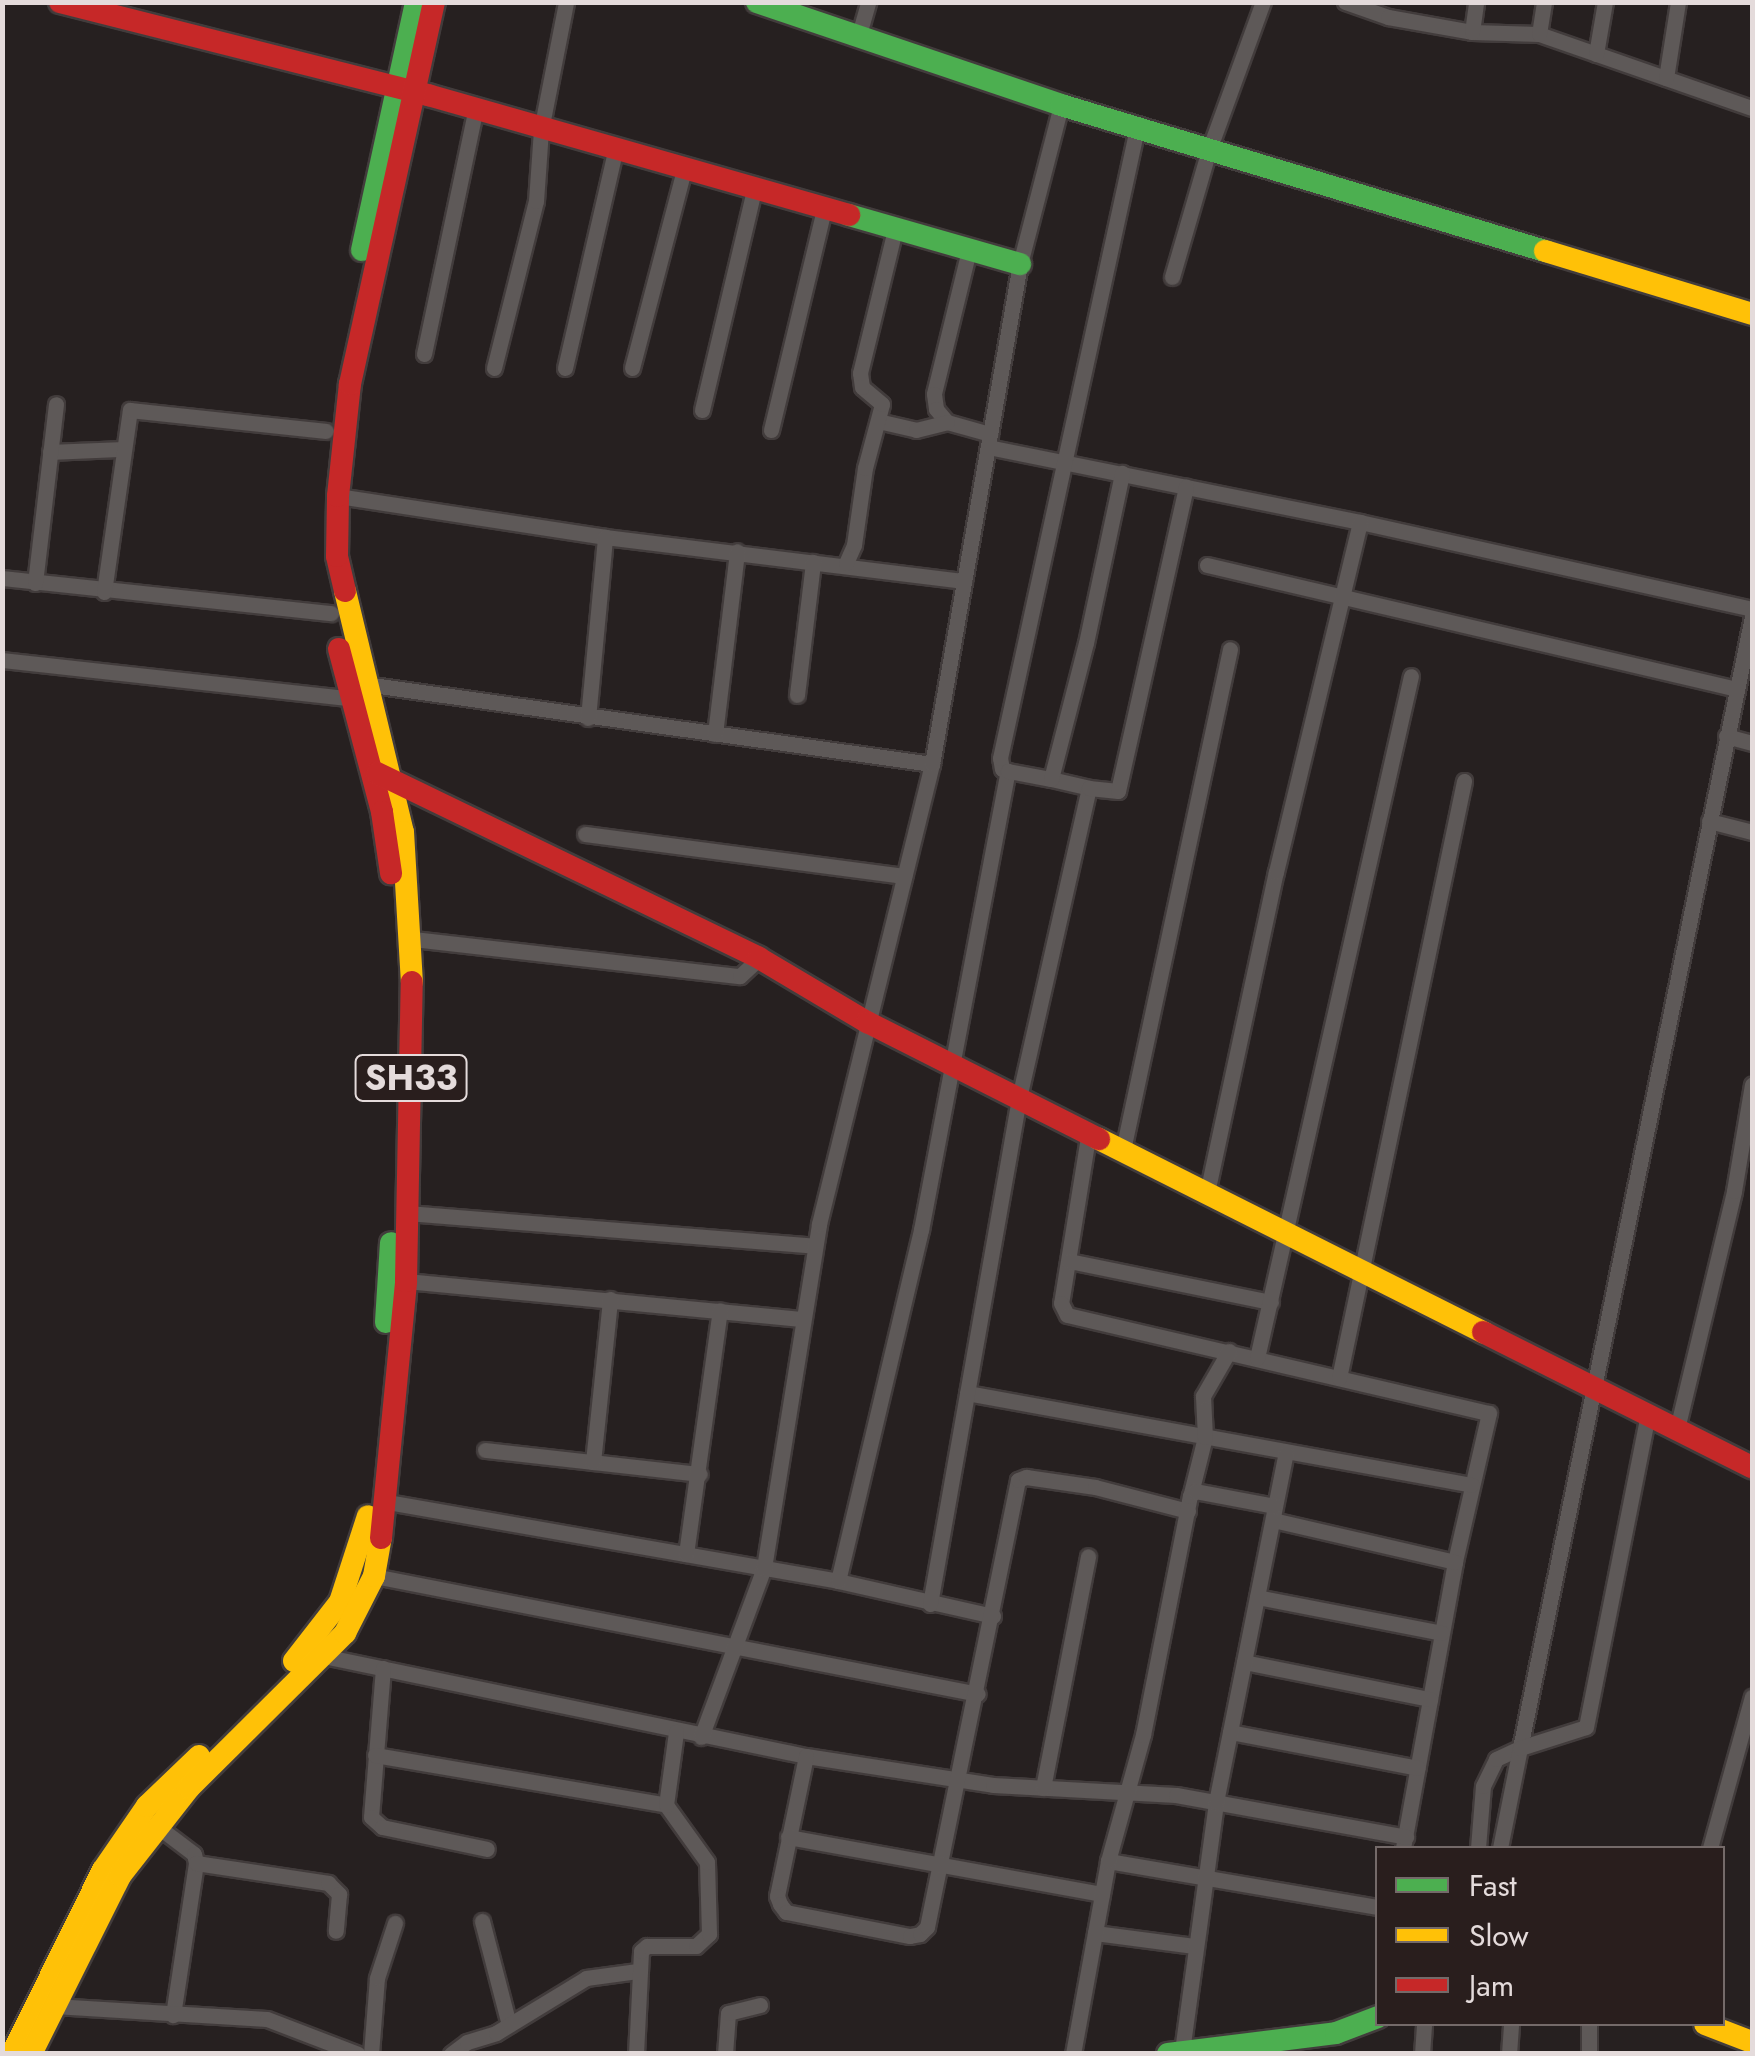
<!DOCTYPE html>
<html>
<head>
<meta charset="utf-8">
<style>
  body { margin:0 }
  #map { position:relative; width:1755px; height:2056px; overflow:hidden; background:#262020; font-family:Jost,sans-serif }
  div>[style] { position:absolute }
  .roads { filter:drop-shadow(2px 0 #423c3c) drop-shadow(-2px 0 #423c3c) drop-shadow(0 2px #423c3c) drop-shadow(0 -2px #423c3c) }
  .street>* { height:15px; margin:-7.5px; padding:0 7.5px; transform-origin:7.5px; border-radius:7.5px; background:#5e5958 }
  .fast>* { height:22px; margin:-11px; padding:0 11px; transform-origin:11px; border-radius:11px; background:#4caf50 }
  .slow>* { height:22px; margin:-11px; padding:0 11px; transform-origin:11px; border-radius:11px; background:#ffc107 }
  .jam>* { height:22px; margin:-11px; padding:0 11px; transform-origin:11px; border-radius:11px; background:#c62828 }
  span { translate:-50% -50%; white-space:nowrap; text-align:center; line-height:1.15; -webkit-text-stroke:8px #291e1d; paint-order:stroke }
  .shield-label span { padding:2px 8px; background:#291e1d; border:2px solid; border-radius:8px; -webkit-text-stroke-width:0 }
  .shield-label { font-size:35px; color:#e4dbdb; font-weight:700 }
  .frame { position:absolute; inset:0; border:5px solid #e4dbdb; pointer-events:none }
  .legend { position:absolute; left:1375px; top:1846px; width:350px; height:180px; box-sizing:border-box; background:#291e1d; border:2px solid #746a69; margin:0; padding:12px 18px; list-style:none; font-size:30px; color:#e4dbdb }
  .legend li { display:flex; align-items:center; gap:20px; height:50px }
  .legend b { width:50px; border:2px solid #746a69 }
</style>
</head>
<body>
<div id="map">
  <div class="roads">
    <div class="street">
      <div style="left:1345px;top:2px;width:46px;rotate:19.2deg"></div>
      <div style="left:1388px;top:17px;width:85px;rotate:10.1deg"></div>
      <div style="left:1472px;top:32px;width:67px;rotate:1.7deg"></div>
      <div style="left:1539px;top:34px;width:225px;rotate:19.2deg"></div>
      <div style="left:1472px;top:32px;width:30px;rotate:-82deg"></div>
      <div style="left:1539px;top:34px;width:32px;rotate:-81deg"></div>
      <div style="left:858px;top:38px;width:37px;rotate:-74deg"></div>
      <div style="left:1596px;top:54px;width:53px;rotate:-80.2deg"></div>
      <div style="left:1666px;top:78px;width:77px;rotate:-81deg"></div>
      <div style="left:969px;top:250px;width:148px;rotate:103.7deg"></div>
      <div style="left:934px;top:394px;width:15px;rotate:82deg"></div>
      <div style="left:936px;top:409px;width:17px;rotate:50deg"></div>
      <div style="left:947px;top:422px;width:45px;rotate:15.6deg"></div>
      <div style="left:1172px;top:277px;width:132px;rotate:-73.8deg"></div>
      <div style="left:1209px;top:150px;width:158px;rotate:-70deg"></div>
      <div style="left:424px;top:354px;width:247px;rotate:-78.1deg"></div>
      <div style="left:494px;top:368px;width:172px;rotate:-75.9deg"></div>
      <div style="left:536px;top:201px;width:71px;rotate:-86deg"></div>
      <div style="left:541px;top:130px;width:130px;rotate:-78.9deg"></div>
      <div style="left:565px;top:368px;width:223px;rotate:-77deg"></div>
      <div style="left:632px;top:368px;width:205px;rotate:-75.3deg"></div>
      <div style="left:702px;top:410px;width:226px;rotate:-76.7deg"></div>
      <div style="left:878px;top:421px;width:39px;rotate:13deg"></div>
      <div style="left:916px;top:430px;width:32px;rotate:-14deg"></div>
      <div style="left:771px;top:430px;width:227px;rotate:-76.5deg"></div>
      <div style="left:988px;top:447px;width:379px;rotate:11.4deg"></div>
      <div style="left:1360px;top:522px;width:402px;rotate:12.5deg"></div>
      <div style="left:50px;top:452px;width:73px;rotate:-2.4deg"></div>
      <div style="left:338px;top:496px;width:270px;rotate:8.7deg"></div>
      <div style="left:605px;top:537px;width:362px;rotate:7deg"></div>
      <div style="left:846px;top:563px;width:20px;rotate:-66deg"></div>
      <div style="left:854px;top:545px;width:78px;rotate:-81.9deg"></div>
      <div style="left:865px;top:468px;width:66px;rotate:-75.1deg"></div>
      <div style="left:882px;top:404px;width:26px;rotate:-140deg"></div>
      <div style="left:862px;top:387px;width:14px;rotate:-98deg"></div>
      <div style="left:860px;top:373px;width:148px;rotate:-76.3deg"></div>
      <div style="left:1207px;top:565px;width:544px;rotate:13.17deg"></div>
      <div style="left:2px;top:578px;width:331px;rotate:6.1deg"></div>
      <div style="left:35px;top:583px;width:180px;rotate:-83.3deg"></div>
      <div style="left:104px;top:592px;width:184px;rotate:-81.9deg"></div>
      <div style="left:130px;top:410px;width:197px;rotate:6.1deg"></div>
      <div style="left:2px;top:660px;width:356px;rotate:6.3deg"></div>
      <div style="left:365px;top:684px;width:573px;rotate:8.03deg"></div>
      <div style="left:797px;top:695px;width:134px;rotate:-83.1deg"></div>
      <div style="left:588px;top:718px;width:182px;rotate:-84.6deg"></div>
      <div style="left:715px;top:734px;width:184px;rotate:-83.1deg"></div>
      <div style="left:1726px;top:736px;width:27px;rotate:15deg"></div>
      <div style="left:1008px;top:771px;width:6px;rotate:-162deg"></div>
      <div style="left:1002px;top:769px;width:11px;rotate:-100deg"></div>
      <div style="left:1000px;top:758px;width:645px;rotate:-77.73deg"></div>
      <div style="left:1051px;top:779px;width:39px;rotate:13deg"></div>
      <div style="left:1709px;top:821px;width:44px;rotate:14.3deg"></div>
      <div style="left:585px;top:834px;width:322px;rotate:7.5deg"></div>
      <div style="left:413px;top:939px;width:329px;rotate:6.5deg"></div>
      <div style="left:740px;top:976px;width:26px;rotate:-43deg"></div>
      <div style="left:1089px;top:1131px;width:174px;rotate:99.2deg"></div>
      <div style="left:1061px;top:1303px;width:13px;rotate:63deg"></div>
      <div style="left:1067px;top:1315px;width:433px;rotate:13.1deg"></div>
      <div style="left:1489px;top:1413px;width:153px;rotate:102.9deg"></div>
      <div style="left:1455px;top:1562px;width:291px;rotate:100.3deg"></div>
      <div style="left:1123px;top:1150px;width:512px;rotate:-77.94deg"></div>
      <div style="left:1207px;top:1193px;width:328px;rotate:-77.9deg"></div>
      <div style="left:1276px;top:872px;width:360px;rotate:-76.5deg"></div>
      <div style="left:407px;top:1213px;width:409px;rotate:4.6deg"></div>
      <div style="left:1069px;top:1261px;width:206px;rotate:11.5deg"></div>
      <div style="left:406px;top:1281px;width:397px;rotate:5.5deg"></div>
      <div style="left:1257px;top:1358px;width:699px;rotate:-77.28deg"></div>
      <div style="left:1339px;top:1378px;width:610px;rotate:-78.17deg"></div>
      <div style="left:967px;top:1393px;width:513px;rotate:10.32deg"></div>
      <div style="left:1677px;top:1429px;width:245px;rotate:-76.5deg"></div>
      <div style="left:1734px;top:1191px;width:108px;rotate:-80.4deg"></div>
      <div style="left:485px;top:1450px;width:216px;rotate:6.4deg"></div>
      <div style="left:593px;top:1462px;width:164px;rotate:-84deg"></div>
      <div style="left:1191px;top:1493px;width:58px;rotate:-76deg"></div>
      <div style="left:1205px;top:1437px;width:41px;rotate:-92.8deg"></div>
      <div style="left:1203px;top:1396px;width:52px;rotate:-60deg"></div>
      <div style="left:387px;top:1502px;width:458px;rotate:9.9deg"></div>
      <div style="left:838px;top:1581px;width:159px;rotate:12.7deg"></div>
      <div style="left:1273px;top:1520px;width:187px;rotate:13deg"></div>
      <div style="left:686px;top:1554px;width:246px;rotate:-82.1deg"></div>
      <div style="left:374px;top:1576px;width:615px;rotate:11.05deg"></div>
      <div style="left:838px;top:1581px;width:361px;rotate:-76.7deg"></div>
      <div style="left:921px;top:1230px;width:467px;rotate:-79.3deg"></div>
      <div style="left:1008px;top:771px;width:44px;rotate:10.5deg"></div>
      <div style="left:1051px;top:779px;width:140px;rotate:-75.6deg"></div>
      <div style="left:1086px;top:643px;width:174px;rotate:-78deg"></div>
      <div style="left:1257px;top:1597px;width:188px;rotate:11deg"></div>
      <div style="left:930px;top:1604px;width:514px;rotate:-80.02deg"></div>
      <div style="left:1019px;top:1098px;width:318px;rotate:-77.3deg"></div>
      <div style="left:1089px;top:788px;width:29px;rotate:6deg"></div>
      <div style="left:1118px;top:791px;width:312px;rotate:-77.4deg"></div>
      <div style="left:323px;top:1656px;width:493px;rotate:11.7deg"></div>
      <div style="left:806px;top:1756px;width:189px;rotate:8.8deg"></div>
      <div style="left:993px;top:1785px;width:183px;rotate:3.1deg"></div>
      <div style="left:1176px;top:1795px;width:234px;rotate:10.3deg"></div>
      <div style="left:1244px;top:1662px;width:190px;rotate:11.3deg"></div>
      <div style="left:383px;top:1668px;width:149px;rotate:94.6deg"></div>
      <div style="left:371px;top:1817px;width:15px;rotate:42deg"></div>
      <div style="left:382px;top:1827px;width:107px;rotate:11.8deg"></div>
      <div style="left:1230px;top:1732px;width:191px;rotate:10.8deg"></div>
      <div style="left:701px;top:1737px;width:180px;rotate:-69.6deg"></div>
      <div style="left:764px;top:1568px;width:348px;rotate:-80.9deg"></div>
      <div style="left:819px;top:1224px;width:474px;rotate:-76.2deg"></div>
      <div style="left:932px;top:764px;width:508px;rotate:-80.02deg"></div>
      <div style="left:1020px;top:264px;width:164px;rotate:-75.5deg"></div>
      <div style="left:375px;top:1755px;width:295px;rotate:9.7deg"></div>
      <div style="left:806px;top:1756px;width:143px;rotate:101.7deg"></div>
      <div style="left:777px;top:1896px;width:9px;rotate:69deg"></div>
      <div style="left:780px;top:1904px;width:10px;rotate:53deg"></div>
      <div style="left:786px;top:1912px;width:126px;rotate:11deg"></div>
      <div style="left:910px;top:1936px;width:10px;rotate:-11deg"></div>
      <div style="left:920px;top:1934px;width:10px;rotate:-45deg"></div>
      <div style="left:927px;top:1927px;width:456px;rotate:-78.5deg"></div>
      <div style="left:1018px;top:1480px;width:9px;rotate:-21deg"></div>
      <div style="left:1026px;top:1477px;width:70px;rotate:8.2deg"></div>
      <div style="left:1095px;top:1487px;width:96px;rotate:14.5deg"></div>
      <div style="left:1043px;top:1788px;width:236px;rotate:-79deg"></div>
      <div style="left:157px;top:1826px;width:46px;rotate:37.1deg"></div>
      <div style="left:194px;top:1854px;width:9px;rotate:77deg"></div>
      <div style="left:196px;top:1863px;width:154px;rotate:98.6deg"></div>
      <div style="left:788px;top:1837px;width:319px;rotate:10.3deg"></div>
      <div style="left:1478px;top:1848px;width:62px;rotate:-85.4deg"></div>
      <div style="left:1483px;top:1786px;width:30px;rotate:-64deg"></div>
      <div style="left:1496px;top:1759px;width:26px;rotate:-25deg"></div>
      <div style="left:1520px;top:1748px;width:1155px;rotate:-78.41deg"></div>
      <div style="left:1500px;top:1848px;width:102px;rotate:-78.7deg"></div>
      <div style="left:1520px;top:1748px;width:69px;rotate:-17.7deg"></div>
      <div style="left:1586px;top:1727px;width:319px;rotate:-78.8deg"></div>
      <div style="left:1710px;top:1848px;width:157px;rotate:-74.5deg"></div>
      <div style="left:1108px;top:1861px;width:274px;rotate:9.7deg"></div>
      <div style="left:196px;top:1863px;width:134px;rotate:8.6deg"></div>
      <div style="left:328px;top:1883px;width:16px;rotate:45deg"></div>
      <div style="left:339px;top:1894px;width:37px;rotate:95deg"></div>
      <div style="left:482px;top:1921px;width:107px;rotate:75.4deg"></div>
      <div style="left:1095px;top:1933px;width:100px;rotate:7.5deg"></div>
      <div style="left:54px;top:2006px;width:213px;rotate:3.5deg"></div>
      <div style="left:267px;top:2019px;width:97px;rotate:21deg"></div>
      <div style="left:1182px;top:2051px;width:251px;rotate:-82.2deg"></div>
      <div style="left:1216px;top:1802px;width:356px;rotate:-78.7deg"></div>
      <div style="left:371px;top:2054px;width:76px;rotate:-85.5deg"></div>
      <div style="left:377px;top:1978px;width:58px;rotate:-71.9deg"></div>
      <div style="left:451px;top:2054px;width:20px;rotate:-37deg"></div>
      <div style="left:467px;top:2042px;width:30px;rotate:-17deg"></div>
      <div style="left:496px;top:2033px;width:105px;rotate:-31.4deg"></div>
      <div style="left:586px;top:1978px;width:52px;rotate:-7.7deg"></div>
      <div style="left:636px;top:2054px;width:103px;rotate:-87.2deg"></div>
      <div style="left:641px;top:1951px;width:8px;rotate:-40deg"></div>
      <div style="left:647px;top:1946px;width:49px"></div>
      <div style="left:696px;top:1946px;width:18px;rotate:-43deg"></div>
      <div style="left:709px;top:1934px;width:72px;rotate:-91.6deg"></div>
      <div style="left:707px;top:1862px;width:70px;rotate:-125.7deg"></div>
      <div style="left:666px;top:1805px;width:74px;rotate:-82.2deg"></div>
      <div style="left:725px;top:2054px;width:41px;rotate:-85.8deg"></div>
      <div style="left:728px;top:2013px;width:33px;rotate:-14deg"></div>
      <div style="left:1073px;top:2054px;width:196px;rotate:-79.7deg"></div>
      <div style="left:1108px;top:1861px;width:131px;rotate:-74.5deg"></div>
      <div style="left:1143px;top:1735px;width:244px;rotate:-78.9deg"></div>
      <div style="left:1190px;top:1496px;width:7px;rotate:-45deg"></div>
      <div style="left:1195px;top:1491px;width:81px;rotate:10.6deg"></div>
      <div style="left:1422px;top:2054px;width:30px;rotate:-86deg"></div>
      <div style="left:1509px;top:2054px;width:30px;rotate:-86deg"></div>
      <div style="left:1589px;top:2054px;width:30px;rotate:-90deg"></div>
    </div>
    <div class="fast">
      <div style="left:757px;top:2px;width:321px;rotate:18.7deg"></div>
      <div style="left:1061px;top:105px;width:506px;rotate:16.79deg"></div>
      <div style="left:849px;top:215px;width:178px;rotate:16deg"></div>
      <div style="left:362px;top:250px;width:254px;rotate:-77.7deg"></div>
      <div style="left:386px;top:1322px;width:79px;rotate:-86.4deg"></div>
      <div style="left:1168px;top:2054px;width:169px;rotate:-7.1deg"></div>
      <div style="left:1336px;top:2033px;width:45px;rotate:-20.9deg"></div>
    </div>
    <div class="slow">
      <div style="left:1545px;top:251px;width:216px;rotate:16.9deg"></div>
      <div style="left:345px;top:591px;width:248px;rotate:76.5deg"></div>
      <div style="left:403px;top:832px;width:150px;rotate:86.6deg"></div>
      <div style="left:1099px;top:1139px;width:430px;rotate:26.7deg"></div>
      <div style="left:294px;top:1661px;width:75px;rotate:-52.1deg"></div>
      <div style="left:340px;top:1602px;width:90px;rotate:-72deg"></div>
      <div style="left:1705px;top:2024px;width:50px;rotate:21deg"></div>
      <div style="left:12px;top:2054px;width:205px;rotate:-63.7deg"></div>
      <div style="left:103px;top:1870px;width:78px;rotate:-55.5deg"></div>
      <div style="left:147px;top:1806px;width:72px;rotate:-43.9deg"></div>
      <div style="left:31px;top:2054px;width:199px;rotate:-63.4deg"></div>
      <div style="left:120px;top:1876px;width:112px;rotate:-51.9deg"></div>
      <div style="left:189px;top:1788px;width:220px;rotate:-44.8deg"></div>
      <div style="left:345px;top:1633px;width:64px;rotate:-63deg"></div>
      <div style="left:374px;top:1576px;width:39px;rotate:-80deg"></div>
    </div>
    <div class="jam">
      <div style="left:60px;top:2px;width:380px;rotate:14.2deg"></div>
      <div style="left:428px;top:95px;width:438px;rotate:15.9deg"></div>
      <div style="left:345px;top:591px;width:36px;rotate:-103deg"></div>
      <div style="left:337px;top:556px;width:60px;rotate:-89deg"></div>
      <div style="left:338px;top:496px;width:113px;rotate:-83.9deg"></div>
      <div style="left:350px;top:384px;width:391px;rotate:-77.6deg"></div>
      <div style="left:339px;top:649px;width:169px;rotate:75.2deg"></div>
      <div style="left:382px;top:812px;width:62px;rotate:81.6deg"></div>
      <div style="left:377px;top:773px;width:424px;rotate:25.8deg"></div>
      <div style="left:759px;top:958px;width:126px;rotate:30.7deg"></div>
      <div style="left:867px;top:1022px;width:260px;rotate:26.8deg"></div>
      <div style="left:1483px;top:1332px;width:301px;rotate:26.7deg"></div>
      <div style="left:381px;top:1538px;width:258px;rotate:-84.4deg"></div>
      <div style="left:406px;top:1281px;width:299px;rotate:-88.9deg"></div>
    </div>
  </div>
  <div class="shield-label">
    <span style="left:411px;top:1078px">SH33</span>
  </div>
  <div class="frame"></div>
  <ul class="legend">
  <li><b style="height:12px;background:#4caf50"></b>Fast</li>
  <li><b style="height:12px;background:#ffc107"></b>Slow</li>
  <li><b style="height:12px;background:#c62828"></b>Jam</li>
  </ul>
</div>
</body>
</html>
